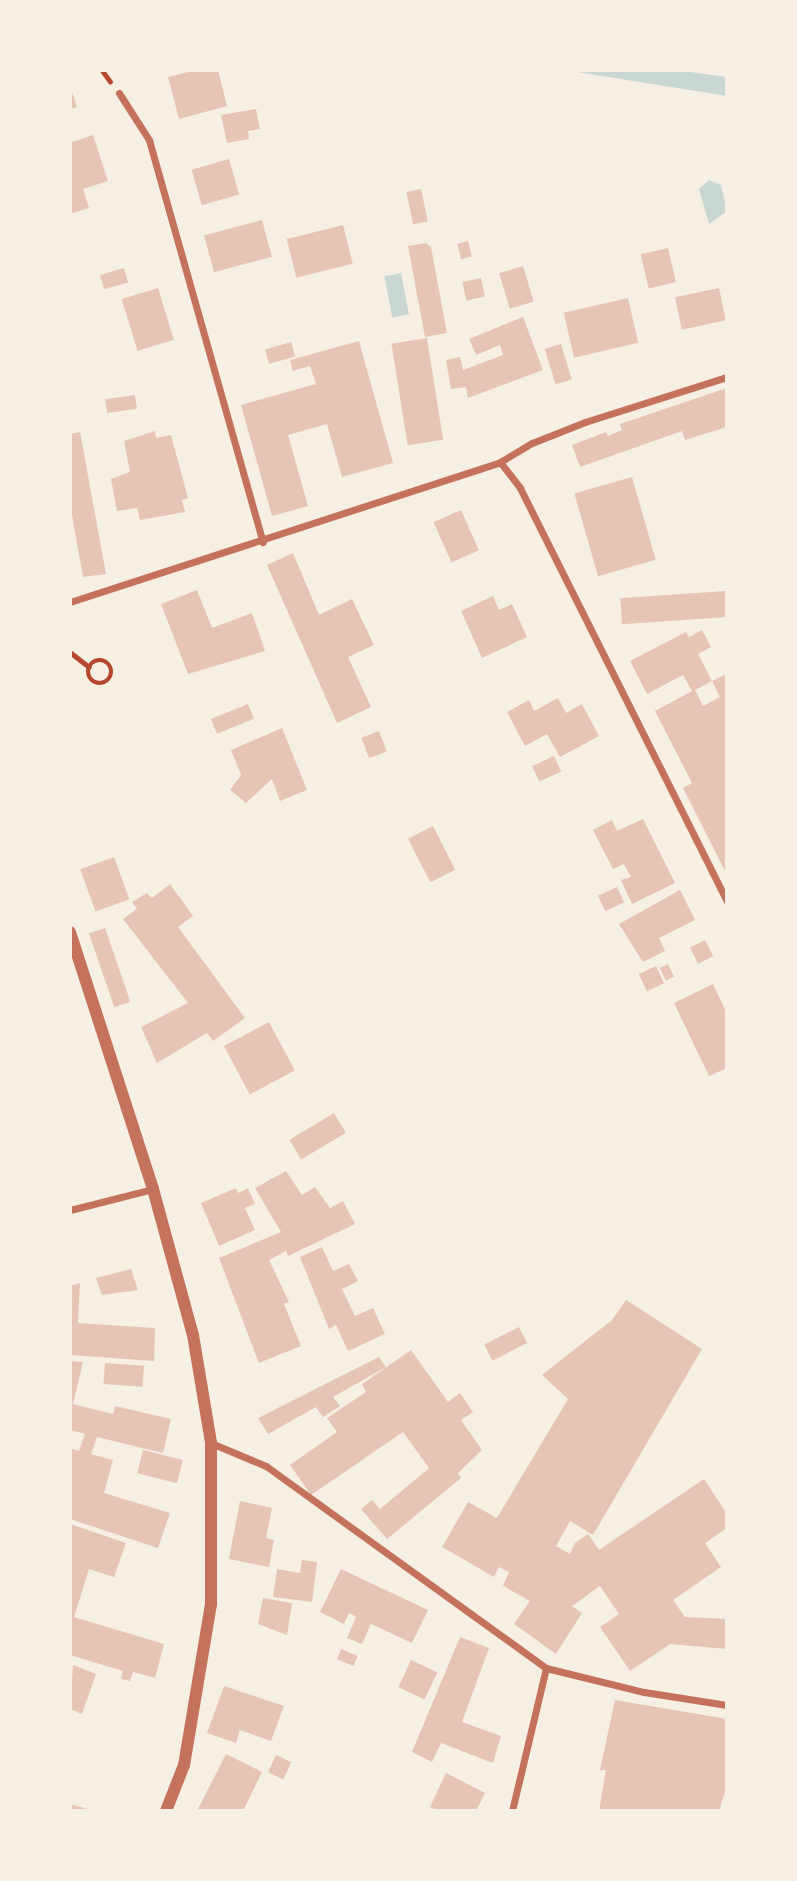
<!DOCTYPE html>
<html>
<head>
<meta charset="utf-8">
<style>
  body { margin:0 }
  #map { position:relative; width:797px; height:1881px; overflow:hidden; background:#f6efe4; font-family:Jost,sans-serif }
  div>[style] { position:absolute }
  .water>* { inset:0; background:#c9d6d2; transform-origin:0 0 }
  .building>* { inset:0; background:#e6c5b7; transform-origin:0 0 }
  .path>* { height:4.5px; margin:-2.25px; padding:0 2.25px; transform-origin:2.25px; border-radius:2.25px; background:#b5482f }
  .path>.ring { margin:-2.25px; padding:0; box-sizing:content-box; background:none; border:4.5px solid #b5482f; border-radius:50% }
  .minor>* { height:7px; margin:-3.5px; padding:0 3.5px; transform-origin:3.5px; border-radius:3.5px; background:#c5725c }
  .tertiary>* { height:12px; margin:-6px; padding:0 6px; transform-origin:6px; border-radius:6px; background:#c5725c }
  span { translate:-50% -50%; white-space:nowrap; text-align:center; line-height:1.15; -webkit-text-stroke:5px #f6efe4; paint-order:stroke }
  .frame { position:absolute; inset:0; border:72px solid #f6efe4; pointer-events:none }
</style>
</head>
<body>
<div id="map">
  <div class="water">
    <div style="clip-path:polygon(565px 70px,676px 70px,727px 77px,727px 96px)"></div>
    <div style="clip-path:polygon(709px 180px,721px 185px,727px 211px,709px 224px,699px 189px)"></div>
    <div style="left:401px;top:273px;width:42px;height:17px;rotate:79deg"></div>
  </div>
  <div class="building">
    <div style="clip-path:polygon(196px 70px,218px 70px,227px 106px,179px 119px,168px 77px)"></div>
    <div style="clip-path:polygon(70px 86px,77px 107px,70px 109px)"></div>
    <div style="clip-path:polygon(256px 109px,260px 129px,248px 131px,249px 139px,227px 143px,221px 115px)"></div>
    <div style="clip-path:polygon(93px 135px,108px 181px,83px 189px,89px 208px,70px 214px,70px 143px)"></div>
    <div style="left:229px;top:159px;width:37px;height:39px;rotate:74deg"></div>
    <div style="left:421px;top:189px;width:33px;height:15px;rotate:78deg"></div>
    <div style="left:262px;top:220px;width:38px;height:60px;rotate:75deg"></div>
    <div style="left:343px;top:225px;width:40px;height:58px;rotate:76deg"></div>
    <div style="left:468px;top:241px;width:16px;height:11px;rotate:76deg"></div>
    <div style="clip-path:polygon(426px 243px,431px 247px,447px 333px,425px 337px,408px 246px)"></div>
    <div style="left:668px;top:248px;width:35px;height:28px;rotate:77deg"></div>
    <div style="left:523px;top:266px;width:37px;height:25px;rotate:73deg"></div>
    <div style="left:124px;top:268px;width:15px;height:25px;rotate:74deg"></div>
    <div style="left:481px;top:278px;width:19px;height:19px;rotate:78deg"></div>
    <div style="left:158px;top:288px;width:54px;height:38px;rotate:73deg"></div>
    <div style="left:719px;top:288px;width:33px;height:45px;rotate:78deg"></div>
    <div style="left:628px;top:298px;width:46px;height:66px;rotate:77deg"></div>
    <div style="clip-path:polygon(523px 317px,543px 370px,468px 398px,466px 387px,451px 389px,446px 360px,460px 357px,463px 370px,503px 355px,500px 345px,476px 355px,469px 339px)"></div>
    <div style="left:427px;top:338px;width:103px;height:36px;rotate:81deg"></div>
    <div style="clip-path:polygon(359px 341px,393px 463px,342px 477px,327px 424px,288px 435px,308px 506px,272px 516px,241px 405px,316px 384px,310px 366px,293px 371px,290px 360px)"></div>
    <div style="left:291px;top:342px;width:15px;height:27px;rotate:74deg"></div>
    <div style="left:561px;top:344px;width:37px;height:17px;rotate:73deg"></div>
    <div style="clip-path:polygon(727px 388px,727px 427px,685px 440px,682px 431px,580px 467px,572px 445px,606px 432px,608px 436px,622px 430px,620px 424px)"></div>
    <div style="left:135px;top:395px;width:14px;height:30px;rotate:82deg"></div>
    <div style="clip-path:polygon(155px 431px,156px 438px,171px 435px,188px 498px,182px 500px,185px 512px,140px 520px,137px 508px,117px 511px,111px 479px,130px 472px,124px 441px)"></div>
    <div style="clip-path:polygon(80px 432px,106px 574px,83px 577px,70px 504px,70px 434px)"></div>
    <div style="left:632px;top:477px;width:86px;height:60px;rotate:74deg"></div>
    <div style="left:461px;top:510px;width:44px;height:30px;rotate:66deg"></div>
    <div style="clip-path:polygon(293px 553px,319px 615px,352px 599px,374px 645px,348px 657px,371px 707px,337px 723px,267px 565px)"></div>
    <div style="clip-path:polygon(197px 590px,212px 628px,252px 613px,265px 651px,188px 674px,161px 604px)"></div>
    <div style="left:725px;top:591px;width:26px;height:105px;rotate:86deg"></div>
    <div style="clip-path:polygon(493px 596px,499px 610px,512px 604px,527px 637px,482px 658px,461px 611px)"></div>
    <div style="clip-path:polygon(evenodd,702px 630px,711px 647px,698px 654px,712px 681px,727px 674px,727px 875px,683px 788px,692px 783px,655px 711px,692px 691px,683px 675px,647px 694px,630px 661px,686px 632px,689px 637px,702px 630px,712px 681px,720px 697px,703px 706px,695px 690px,712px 681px)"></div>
    <div style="clip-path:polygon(558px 698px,566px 713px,582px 704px,599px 736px,560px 757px,547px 734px,525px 746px,507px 712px,529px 700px,534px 711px)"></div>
    <div style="left:248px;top:704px;width:16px;height:40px;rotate:68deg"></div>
    <div style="clip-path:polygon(282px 728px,307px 790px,280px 801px,272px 779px,246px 803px,230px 790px,241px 775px,231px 750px)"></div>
    <div style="left:379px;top:731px;width:22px;height:19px;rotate:69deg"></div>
    <div style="left:554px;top:756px;width:17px;height:24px;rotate:65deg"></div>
    <div style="clip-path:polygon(643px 819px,675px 883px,632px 904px,621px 880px,631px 877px,624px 864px,613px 869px,593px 830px,612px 820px,617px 831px)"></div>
    <div style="left:433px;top:826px;width:49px;height:28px;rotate:63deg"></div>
    <div style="left:114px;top:857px;width:45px;height:36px;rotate:70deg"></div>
    <div style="clip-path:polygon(170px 884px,193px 916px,178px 927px,245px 1018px,213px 1041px,207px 1033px,157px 1063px,141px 1027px,188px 1003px,123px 919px,137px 909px,132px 902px,147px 893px,152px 898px)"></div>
    <div style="left:617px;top:887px;width:17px;height:21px;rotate:65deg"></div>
    <div style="clip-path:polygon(680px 890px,695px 920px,659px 938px,665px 951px,643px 962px,619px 924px)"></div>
    <div style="left:105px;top:928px;width:78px;height:17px;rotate:71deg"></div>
    <div style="left:705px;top:940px;width:18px;height:17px;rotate:63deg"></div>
    <div style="left:668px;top:964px;width:14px;height:9px;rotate:65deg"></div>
    <div style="left:656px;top:966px;width:19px;height:19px;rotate:65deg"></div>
    <div style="clip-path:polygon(713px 984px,727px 1014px,727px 1068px,709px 1076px,674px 1003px)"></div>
    <div style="left:269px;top:1022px;width:55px;height:51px;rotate:62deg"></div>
    <div style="left:334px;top:1113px;width:23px;height:52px;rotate:59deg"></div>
    <div style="clip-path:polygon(286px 1171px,302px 1195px,315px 1187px,330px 1208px,343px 1201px,355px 1224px,288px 1256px,286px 1251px,269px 1260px,289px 1302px,284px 1304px,301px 1346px,259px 1363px,219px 1258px,281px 1232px,255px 1188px)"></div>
    <div style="clip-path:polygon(236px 1188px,238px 1193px,248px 1188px,255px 1204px,245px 1208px,255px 1230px,219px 1246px,201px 1203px)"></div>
    <div style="clip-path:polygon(322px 1247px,333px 1271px,349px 1264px,358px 1281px,342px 1289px,355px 1316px,373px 1308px,385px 1334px,348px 1351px,336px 1325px,329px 1329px,300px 1257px)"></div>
    <div style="clip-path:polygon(131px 1269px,138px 1290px,102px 1295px,96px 1278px)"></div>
    <div style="clip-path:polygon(80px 1283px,78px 1323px,155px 1328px,154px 1361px,70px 1355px,70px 1286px)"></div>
    <div style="clip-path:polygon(626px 1300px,702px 1349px,593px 1535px,570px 1521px,556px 1546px,570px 1554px,575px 1543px,588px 1534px,599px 1550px,704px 1479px,727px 1514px,727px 1528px,705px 1543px,721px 1567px,673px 1600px,685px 1617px,727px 1619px,727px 1649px,670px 1644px,630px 1671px,600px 1627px,619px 1614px,600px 1586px,572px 1606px,582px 1613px,556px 1654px,514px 1624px,530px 1601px,503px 1586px,509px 1572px,499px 1567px,494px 1577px,442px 1547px,468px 1502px,497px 1518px,568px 1399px,542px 1375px,612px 1320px)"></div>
    <div style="left:519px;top:1327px;width:18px;height:39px;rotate:63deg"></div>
    <div style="clip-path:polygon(411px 1350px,448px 1402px,460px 1393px,473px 1412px,461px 1420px,482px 1450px,458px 1473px,461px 1478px,387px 1539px,361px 1509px,372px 1500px,380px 1509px,429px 1468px,403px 1432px,311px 1495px,290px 1465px,337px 1432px,327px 1418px,366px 1392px,362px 1384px)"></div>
    <div style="clip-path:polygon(379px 1357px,386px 1367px,333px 1397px,340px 1406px,323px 1417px,316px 1407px,268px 1434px,258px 1418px)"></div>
    <div style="clip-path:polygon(70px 1361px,83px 1362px,73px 1404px,113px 1414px,115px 1406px,171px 1419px,163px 1453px,97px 1437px,91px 1454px,113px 1460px,104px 1493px,170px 1513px,158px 1548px,70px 1519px,70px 1448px,79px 1451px,85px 1434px,70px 1430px)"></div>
    <div style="left:105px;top:1363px;width:39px;height:21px;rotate:4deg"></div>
    <div style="left:143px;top:1450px;width:41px;height:24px;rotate:14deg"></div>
    <div style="clip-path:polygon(240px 1501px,272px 1508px,266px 1538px,274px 1540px,269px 1567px,229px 1559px)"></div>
    <div style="clip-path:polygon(70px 1524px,126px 1543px,114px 1577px,89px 1569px,74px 1617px,164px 1644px,155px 1678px,133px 1672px,130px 1681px,121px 1679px,123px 1671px,70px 1655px)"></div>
    <div style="clip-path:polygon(302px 1560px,317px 1562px,312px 1602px,273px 1597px,277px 1569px,300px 1573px)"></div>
    <div style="clip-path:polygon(341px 1569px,428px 1610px,412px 1643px,371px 1624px,362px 1644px,347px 1638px,356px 1617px,349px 1613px,344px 1624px,320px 1612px)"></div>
    <div style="clip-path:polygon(263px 1598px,292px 1603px,287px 1635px,258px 1624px)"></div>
    <div style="clip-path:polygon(460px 1637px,489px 1648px,462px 1722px,501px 1736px,493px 1763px,441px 1743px,432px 1762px,412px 1752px)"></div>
    <div style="left:341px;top:1649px;width:18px;height:11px;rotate:22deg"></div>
    <div style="left:411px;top:1660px;width:29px;height:30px;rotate:25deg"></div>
    <div style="clip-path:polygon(73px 1665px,96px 1674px,82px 1714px,70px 1709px)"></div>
    <div style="clip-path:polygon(224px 1686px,284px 1706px,271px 1741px,240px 1730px,236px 1743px,207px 1733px)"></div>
    <div style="clip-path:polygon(615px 1700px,727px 1719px,727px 1785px,719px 1811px,599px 1811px,606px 1770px,600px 1770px)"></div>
    <div style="clip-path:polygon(226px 1754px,262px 1772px,243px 1811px,197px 1811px)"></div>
    <div style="left:276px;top:1755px;width:17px;height:19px;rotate:25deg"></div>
    <div style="clip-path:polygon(446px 1773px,485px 1793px,476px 1811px,438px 1811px,430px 1807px)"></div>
    <div style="clip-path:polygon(70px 1804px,91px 1810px,91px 1811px,70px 1811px)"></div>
  </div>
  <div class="path">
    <div style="left:102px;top:70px;width:14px;rotate:54deg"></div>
    <div style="left:70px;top:652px;width:24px;rotate:38deg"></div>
    <div class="ring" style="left:88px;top:660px;width:19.5px;height:19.5px"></div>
  </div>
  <div class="minor">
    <div style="left:119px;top:93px;width:56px;rotate:57.4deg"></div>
    <div style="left:149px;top:140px;width:418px;rotate:74.2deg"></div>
    <div style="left:500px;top:462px;width:37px;rotate:-31deg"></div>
    <div style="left:532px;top:443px;width:57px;rotate:-21.6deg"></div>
    <div style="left:585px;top:422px;width:149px;rotate:-17.6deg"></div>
    <div style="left:70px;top:602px;width:452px;rotate:-18deg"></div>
    <div style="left:500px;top:462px;width:33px;rotate:52deg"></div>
    <div style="left:520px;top:488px;width:462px;rotate:63.4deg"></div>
    <div style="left:70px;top:1210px;width:86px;rotate:-14.2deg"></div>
    <div style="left:211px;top:1443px;width:60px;rotate:22.7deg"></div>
    <div style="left:266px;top:1466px;width:345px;rotate:35.8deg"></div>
    <div style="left:546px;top:1668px;width:147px;rotate:103.4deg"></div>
    <div style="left:546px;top:1668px;width:101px;rotate:13.8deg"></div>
    <div style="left:644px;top:1692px;width:84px;rotate:8.9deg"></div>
  </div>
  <div class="tertiary">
    <div style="left:70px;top:932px;width:270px;rotate:72.1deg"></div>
    <div style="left:153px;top:1189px;width:151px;rotate:74.7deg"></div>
    <div style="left:193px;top:1335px;width:109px;rotate:80.5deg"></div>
    <div style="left:211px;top:1443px;width:161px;rotate:90deg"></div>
    <div style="left:211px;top:1604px;width:163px;rotate:99.5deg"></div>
    <div style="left:184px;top:1765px;width:49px;rotate:111.4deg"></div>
  </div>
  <div class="frame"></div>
</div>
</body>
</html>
